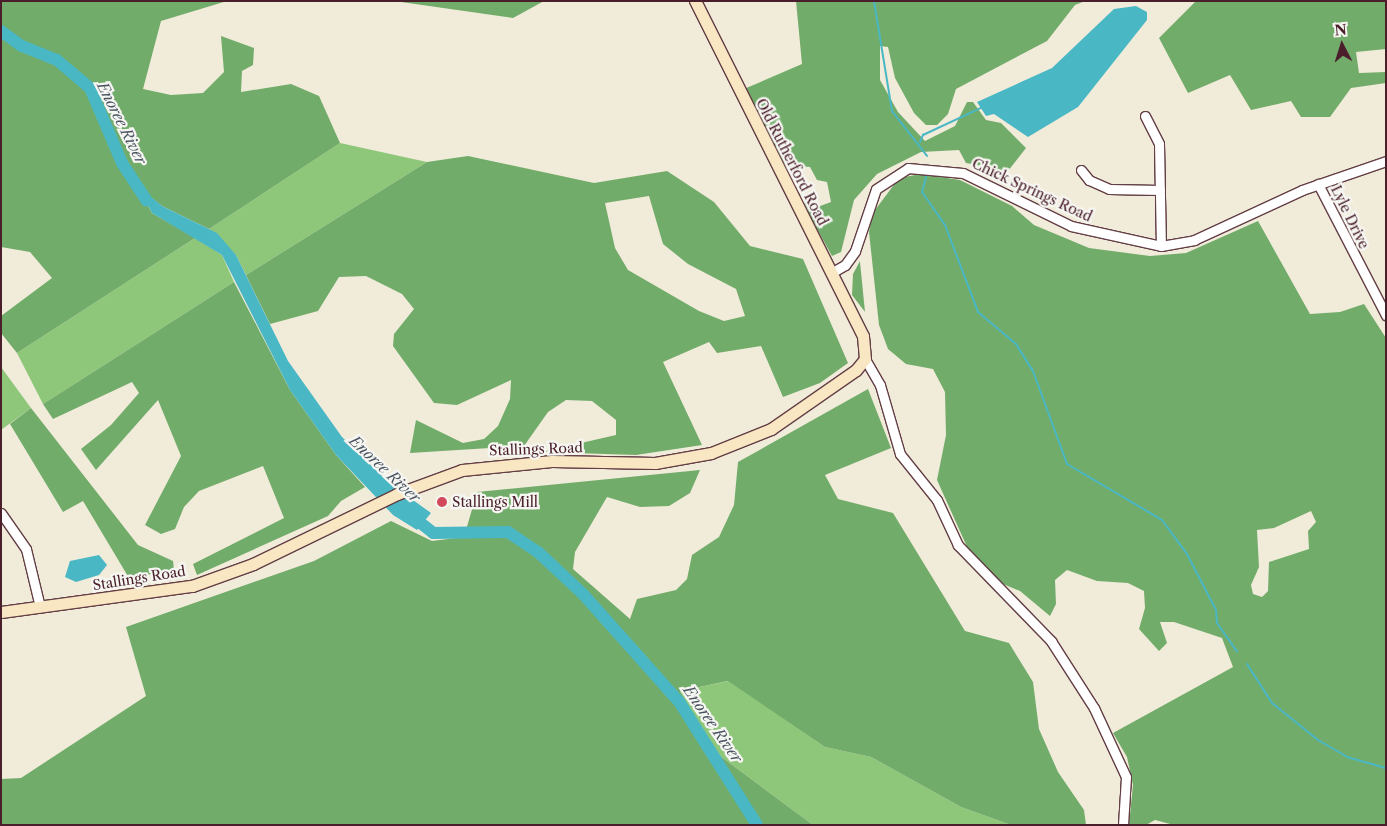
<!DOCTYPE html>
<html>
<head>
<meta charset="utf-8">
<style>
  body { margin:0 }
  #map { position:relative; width:1387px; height:826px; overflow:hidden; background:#f1ebda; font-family:"Libre Caslon Text",serif }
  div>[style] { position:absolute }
  .green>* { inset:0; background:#8ec77a }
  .forest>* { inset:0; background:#72ac6a }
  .water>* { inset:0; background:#4ab7c5 }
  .stream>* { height:2px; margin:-1px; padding:0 1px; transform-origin:1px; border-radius:1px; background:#4ab7c5 }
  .river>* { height:12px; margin:-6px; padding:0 6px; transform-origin:6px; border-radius:6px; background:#4ab7c5 }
  .roads { filter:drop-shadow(1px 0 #633e45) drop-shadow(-1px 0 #633e45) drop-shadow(0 1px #633e45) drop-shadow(0 -1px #633e45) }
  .street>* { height:9px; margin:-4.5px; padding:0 4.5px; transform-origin:4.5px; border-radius:4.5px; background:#fff }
  .secondary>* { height:11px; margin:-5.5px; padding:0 5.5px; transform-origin:5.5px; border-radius:5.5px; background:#f9e7c3 }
  .dots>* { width:14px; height:14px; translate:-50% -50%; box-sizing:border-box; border:2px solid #f6f6f2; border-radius:50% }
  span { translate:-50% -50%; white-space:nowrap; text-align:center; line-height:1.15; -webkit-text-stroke:4.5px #f6f6f2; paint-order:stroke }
  .street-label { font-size:14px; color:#4a1f2b }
  .poi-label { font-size:14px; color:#4a1f2b }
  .left { translate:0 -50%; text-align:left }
  .water-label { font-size:15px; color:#4a5461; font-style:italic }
  .frame { position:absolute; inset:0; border:2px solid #4a1f2b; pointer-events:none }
  .north { position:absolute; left:1317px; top:20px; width:50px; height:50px; -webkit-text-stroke:4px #f6f6f2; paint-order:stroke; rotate:355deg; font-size:14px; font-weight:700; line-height:20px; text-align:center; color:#4a1f2b }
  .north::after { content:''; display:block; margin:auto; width:18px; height:22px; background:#4a1f2b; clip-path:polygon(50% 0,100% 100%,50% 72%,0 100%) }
</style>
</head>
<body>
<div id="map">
  <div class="green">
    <div style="clip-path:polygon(340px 143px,427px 162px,246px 275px,236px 255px,209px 229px)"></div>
    <div style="clip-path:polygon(195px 238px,222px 255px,234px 282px,43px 404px,17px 353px)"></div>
    <div style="clip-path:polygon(1px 367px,31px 408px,1px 430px)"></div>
    <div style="clip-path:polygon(729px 681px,825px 747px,871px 757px,961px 807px,1011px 825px,813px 825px,712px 750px,680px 691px)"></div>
  </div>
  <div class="forest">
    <div style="clip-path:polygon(1px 1px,227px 1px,161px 21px,143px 89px,171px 95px,203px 93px,224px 72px,221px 36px,254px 48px,253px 65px,242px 71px,241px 92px,291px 84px,319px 96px,340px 143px,209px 229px,162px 206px,139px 188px,152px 213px,195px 238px,17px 353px,1px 333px,1px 316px,52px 278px,30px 252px,1px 247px)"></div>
    <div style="clip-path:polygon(394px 1px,544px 1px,513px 18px)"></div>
    <div style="clip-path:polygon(796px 1px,1085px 1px,1075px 5px,1047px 41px,956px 89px,948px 114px,937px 125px,926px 125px,914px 113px,895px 78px,888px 47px,880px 46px,880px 80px,898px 112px,925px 141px,955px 126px,967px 102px,973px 102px,986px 120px,1001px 123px,1026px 148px,1001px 180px,983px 166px,966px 163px,959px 150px,921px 152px,877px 174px,854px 200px,841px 252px,832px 256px,802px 202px,820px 206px,831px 202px,827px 182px,817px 180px,810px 167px,786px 165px,775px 153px,744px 89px,802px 64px)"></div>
    <div style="clip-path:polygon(1196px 1px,1386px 1px,1386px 49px,1356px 52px,1359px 73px,1386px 72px,1386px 83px,1351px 88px,1330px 117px,1301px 117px,1291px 101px,1251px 110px,1230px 75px,1188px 93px,1159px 38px)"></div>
    <div style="clip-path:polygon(evenodd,468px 156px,594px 183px,667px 171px,714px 202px,750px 246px,803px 259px,848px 363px,820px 383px,783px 397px,761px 346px,717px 353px,709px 342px,663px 362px,702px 445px,636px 455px,542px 452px,616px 435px,616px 420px,592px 401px,566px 400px,548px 412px,524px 446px,410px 453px,416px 420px,463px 443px,484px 439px,498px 426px,510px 399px,511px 380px,457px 405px,434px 403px,393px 346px,394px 334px,414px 309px,402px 294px,366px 276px,339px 277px,318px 311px,270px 324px,246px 275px,427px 162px,468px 156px,649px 196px,663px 244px,688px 264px,736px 289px,745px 316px,724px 321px,699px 311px,628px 270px,615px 248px,605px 203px,649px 196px)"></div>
    <div style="clip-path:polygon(evenodd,921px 174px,960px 180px,1012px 206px,1034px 225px,1089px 248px,1150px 256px,1186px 253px,1258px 221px,1310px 314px,1340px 312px,1364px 304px,1386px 338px,1386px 825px,1174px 825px,1155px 820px,1146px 825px,1129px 824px,1133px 785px,1127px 757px,1113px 733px,1233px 667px,1222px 638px,1174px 622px,1160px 622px,1167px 643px,1159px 651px,1139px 629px,1145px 608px,1144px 591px,1128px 583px,1097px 581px,1067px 570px,1055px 580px,1056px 604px,1050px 616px,1020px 591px,1003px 584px,968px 549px,937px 480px,946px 435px,945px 392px,933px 369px,906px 364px,888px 349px,879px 325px,869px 232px,872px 214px,899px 178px,921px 174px,1311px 511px,1316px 522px,1308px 531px,1309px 549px,1269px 562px,1268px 591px,1262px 597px,1253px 594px,1251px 585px,1259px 567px,1257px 530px,1274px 528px,1311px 511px)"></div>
    <div style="clip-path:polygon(860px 261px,860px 262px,865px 312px,852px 295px,853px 274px)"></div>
    <div style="clip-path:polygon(234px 282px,290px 390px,336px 455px,365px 487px,341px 501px,328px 516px,197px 575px,193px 564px,284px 518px,263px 466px,199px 491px,184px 507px,175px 529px,161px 534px,145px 525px,181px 456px,158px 400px,96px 470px,81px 449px,111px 425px,139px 393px,132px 382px,53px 419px,43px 404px)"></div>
    <div style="clip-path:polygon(868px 389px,891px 448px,825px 475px,838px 499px,893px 513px,965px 631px,1009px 643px,1033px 682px,1039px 729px,1058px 772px,1084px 810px,1086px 825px,1011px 825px,961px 807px,871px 757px,825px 747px,728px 681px,680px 691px,712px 750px,813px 825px,1px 825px,1px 779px,21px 778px,146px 696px,126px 627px,314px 561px,391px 521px,432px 541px,464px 537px,477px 492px,700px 470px,690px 493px,669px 506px,640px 507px,607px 497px,575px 552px,573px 569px,630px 619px,637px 599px,676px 590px,687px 579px,692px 555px,719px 537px,734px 505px,738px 462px)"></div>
    <div style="clip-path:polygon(31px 408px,138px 545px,173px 561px,174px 570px,129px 578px,83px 501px,63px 512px,10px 424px)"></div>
  </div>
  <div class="water">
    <div style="clip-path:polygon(1136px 6px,1147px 12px,1147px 20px,1078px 107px,1028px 137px,994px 114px,986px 116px,977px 102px,1052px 68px,1114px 9px)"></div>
    <div style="clip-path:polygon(139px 187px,162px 206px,217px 233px,236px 255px,288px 361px,342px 437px,388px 482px,431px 513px,417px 530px,393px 515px,336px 455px,290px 390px,222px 255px,152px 213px)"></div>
    <div style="clip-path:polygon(99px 555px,107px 565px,99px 575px,76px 582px,65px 577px,70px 561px)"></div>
  </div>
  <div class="stream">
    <div style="left:874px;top:1px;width:111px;rotate:80.7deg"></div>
    <div style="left:892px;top:111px;width:57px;rotate:52.1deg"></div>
    <div style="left:920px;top:142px;width:8px;rotate:-67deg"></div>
    <div style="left:923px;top:135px;width:64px;rotate:-25deg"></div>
    <div style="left:926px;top:177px;width:16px;rotate:105deg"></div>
    <div style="left:922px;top:192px;width:40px;rotate:55.1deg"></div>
    <div style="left:945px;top:225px;width:93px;rotate:69.2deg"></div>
    <div style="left:978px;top:312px;width:50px;rotate:40.1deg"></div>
    <div style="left:1016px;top:344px;width:32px;rotate:58deg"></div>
    <div style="left:1033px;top:371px;width:99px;rotate:69.9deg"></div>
    <div style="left:1067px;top:464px;width:110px;rotate:30.5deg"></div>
    <div style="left:1162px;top:520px;width:42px;rotate:53.7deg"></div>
    <div style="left:1187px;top:554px;width:63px;rotate:62.6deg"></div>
    <div style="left:1216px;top:610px;width:13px;rotate:86deg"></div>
    <div style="left:1217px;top:623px;width:35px;rotate:55deg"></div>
    <div style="left:1247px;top:664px;width:46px;rotate:57.3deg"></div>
    <div style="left:1272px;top:703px;width:59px;rotate:38.8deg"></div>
    <div style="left:1318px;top:740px;width:34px;rotate:30deg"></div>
    <div style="left:1347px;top:757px;width:41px;rotate:15.8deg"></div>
  </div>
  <div class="river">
    <div style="left:1px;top:31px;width:26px;rotate:36deg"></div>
    <div style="left:22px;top:46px;width:38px;rotate:22deg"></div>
    <div style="left:57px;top:60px;width:43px;rotate:40.3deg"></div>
    <div style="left:90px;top:88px;width:82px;rotate:66.9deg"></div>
    <div style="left:122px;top:163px;width:45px;rotate:56.7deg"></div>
    <div style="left:409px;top:514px;width:31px;rotate:38deg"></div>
    <div style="left:433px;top:533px;width:75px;rotate:-0.8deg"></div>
    <div style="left:508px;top:532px;width:36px;rotate:34deg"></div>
    <div style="left:538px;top:552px;width:62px;rotate:43deg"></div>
    <div style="left:583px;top:594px;width:146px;rotate:48.3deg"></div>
    <div style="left:680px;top:703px;width:144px;rotate:57.7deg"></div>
  </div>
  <div class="roads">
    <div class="street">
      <div style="left:1145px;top:116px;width:31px;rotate:63deg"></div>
      <div style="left:1159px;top:144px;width:102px;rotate:88.9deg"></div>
      <div style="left:1081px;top:170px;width:13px;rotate:51deg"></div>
      <div style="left:1089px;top:180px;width:22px;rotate:24deg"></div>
      <div style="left:1109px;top:189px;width:51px;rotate:1.1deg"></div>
      <div style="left:1318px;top:184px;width:148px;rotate:62.6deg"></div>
      <div style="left:831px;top:273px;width:16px;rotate:-30deg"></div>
      <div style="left:845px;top:265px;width:17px;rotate:-54deg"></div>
      <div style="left:855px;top:251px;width:65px;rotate:-71.3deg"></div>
      <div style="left:876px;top:189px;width:38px;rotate:-33deg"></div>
      <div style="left:908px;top:168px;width:55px;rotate:5.2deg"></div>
      <div style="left:963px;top:173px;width:120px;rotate:26.1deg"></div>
      <div style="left:1071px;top:226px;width:92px;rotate:12.5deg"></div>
      <div style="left:1161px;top:246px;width:34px;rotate:-10deg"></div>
      <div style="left:1194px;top:240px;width:119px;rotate:-24.8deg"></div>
      <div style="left:1302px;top:190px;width:89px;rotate:-19deg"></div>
      <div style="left:865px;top:359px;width:30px;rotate:60deg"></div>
      <div style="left:880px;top:385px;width:72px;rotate:73.8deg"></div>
      <div style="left:900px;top:454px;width:59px;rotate:51.2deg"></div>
      <div style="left:937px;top:500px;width:50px;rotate:65deg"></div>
      <div style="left:958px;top:545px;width:134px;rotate:45.9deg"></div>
      <div style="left:1051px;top:641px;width:80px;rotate:57.3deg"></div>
      <div style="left:1094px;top:708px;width:76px;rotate:65.1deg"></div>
      <div style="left:1126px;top:777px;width:48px;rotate:93.6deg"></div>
      <div style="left:1px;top:513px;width:44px;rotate:55.2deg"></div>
      <div style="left:26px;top:549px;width:60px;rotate:76.4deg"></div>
    </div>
    <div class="secondary">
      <div style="left:1px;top:612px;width:193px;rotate:-7.8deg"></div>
      <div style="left:192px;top:586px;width:65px;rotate:-19.8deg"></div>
      <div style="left:253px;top:564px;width:160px;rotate:-25.9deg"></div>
      <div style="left:397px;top:494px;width:69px;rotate:-20.3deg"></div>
      <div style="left:462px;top:470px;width:90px;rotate:-5.7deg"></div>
      <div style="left:552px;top:461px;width:103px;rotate:1.1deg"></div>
      <div style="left:655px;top:463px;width:57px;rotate:-10.1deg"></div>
      <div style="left:711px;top:453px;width:65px;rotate:-21.8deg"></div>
      <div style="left:771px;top:429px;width:103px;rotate:-34.8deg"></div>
      <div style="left:856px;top:370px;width:14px;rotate:-51deg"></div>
      <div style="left:865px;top:359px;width:23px;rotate:-95deg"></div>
      <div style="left:863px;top:336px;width:375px;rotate:-116.6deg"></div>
    </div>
  </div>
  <div class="dots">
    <div style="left:442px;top:502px;background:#d1495b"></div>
  </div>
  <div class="street-label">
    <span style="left:792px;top:162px;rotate:63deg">Old Rutherford Road</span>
    <span style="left:1032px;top:190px;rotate:25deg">Chick Springs Road</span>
    <span style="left:1350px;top:217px;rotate:64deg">Lyle Drive</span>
    <span style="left:536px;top:449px;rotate:-2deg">Stallings Road</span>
    <span style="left:139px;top:578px;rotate:-9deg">Stallings Road</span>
  </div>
  <div class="poi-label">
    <span class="left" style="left:452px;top:502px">Stallings Mill</span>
  </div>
  <div class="water-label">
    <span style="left:122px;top:123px;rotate:63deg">Enoree River</span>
    <span style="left:385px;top:469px;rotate:43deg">Enoree River</span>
    <span style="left:713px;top:724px;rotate:55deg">Enoree River</span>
  </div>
  <div class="frame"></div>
  <div class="north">N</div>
</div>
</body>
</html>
